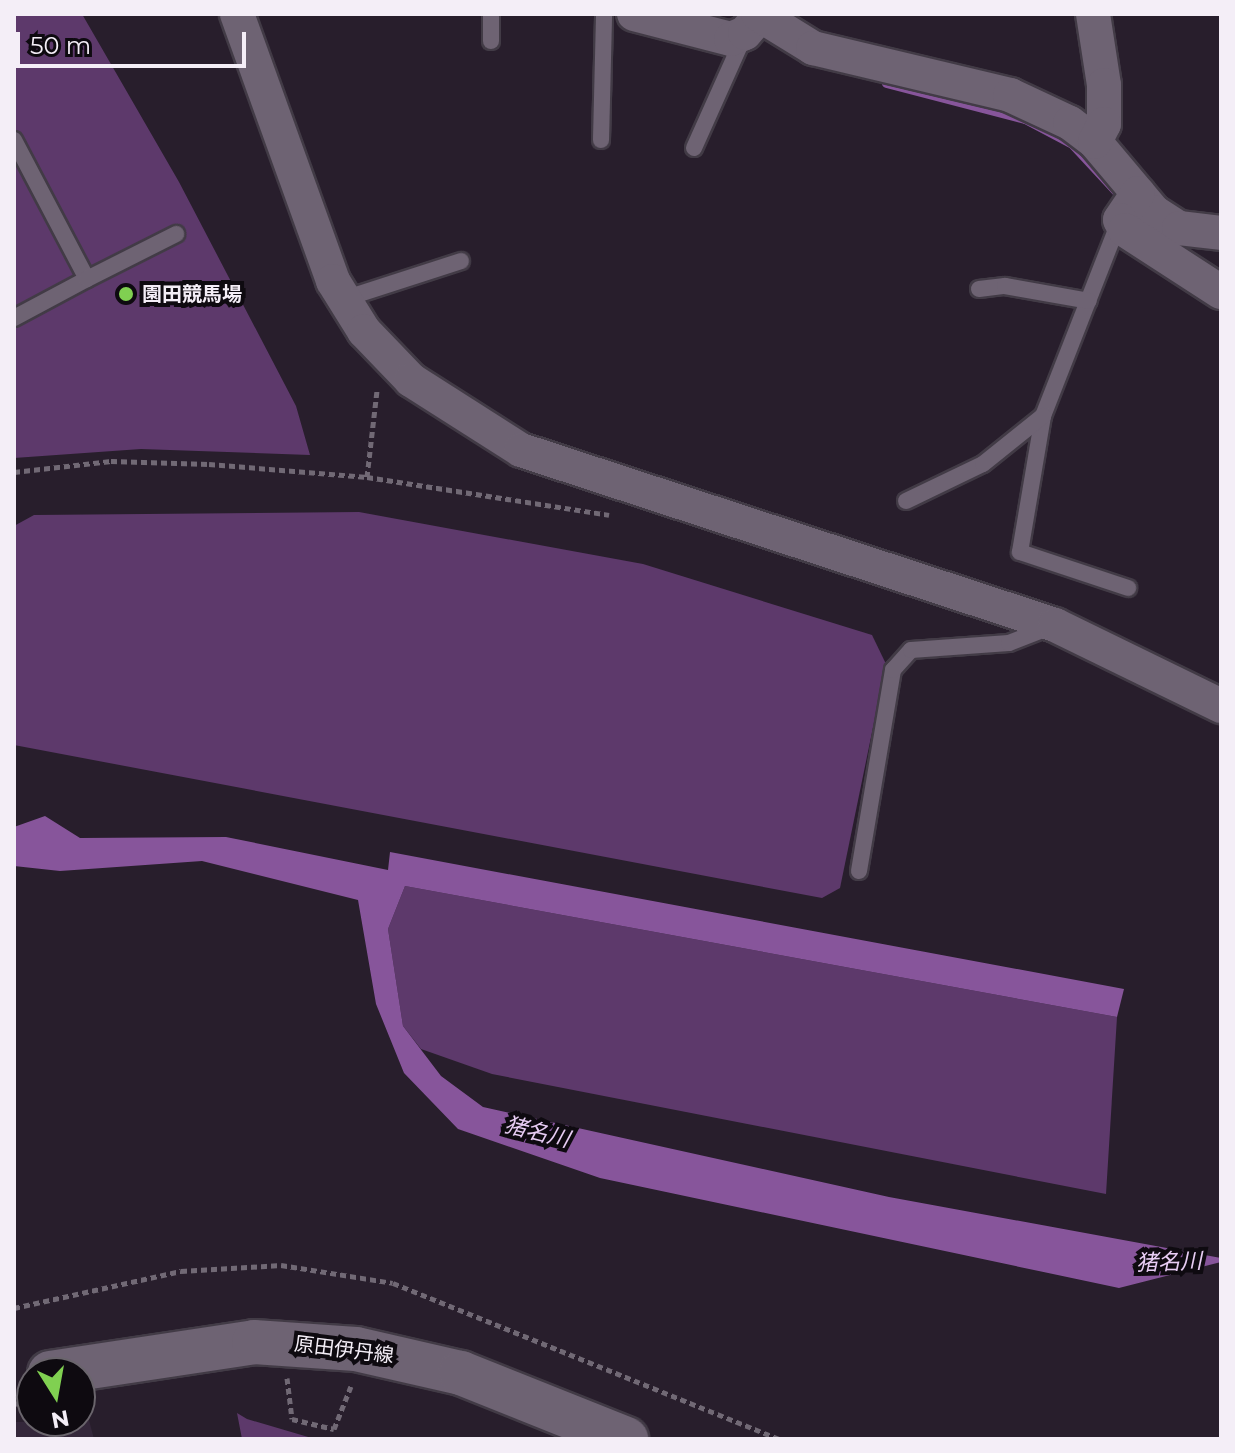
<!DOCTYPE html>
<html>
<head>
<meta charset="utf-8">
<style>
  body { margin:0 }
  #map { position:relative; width:1235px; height:1453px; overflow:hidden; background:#281e2c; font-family:Montserrat,"Noto Sans JP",sans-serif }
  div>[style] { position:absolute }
  .built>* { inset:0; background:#34273a }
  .green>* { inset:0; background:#5d396b }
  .water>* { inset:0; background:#87559b }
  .stream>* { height:9px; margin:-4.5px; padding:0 4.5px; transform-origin:4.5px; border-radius:4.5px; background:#87559b }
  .path>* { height:5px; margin-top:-2.5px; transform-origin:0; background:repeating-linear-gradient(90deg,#716975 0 6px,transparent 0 10px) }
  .roads { filter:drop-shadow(2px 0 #423b46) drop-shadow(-2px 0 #423b46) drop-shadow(0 2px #423b46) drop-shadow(0 -2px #423b46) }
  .lane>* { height:16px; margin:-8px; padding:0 8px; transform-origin:8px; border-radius:8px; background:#6e6373 }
  .street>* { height:34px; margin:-17px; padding:0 17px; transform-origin:17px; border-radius:17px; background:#6e6373 }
  .secondary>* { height:44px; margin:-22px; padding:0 22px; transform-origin:22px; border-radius:22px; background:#6e6373 }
  .dots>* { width:22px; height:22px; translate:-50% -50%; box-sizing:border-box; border:4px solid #0e0a10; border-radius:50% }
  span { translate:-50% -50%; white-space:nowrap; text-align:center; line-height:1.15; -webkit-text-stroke:8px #0e0a10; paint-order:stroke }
  .poi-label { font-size:20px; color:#f4eef7; font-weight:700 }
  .left { translate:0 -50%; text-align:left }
  .street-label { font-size:20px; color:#f4eef7 }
  .water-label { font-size:22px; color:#e8cdf4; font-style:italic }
  .frame { position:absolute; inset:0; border:16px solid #f4eef7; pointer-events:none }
  .north { position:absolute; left:16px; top:1357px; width:80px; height:80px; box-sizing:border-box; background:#0e0a10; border:2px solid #6a656c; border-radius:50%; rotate:169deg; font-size:22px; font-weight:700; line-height:32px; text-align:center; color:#f4eef7 }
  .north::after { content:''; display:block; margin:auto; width:28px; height:36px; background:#80d051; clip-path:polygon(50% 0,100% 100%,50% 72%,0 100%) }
  .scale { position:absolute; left:16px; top:32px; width:230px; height:36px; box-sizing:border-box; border:4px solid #f4eef7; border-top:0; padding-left:10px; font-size:24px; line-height:28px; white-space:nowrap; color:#f4eef7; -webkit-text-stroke:6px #0e0a10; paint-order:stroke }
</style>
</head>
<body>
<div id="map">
  <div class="built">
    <div style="clip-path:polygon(86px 1409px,94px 1439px,14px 1439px,14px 1422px,80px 1421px,80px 1410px)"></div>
  </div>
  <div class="green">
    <div style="clip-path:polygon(14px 14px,82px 14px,179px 182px,296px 406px,310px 455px,141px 449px,14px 458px)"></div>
    <div style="clip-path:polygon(359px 512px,643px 564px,872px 635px,886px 664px,840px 888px,822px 898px,14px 745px,14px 526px,34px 515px)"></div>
    <div style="clip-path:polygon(405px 886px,1117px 1017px,1106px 1194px,492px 1074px,421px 1049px,403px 1026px,388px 929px)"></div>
    <div style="clip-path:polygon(237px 1413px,247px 1419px,315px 1439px,242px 1439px)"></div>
  </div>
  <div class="water">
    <div style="clip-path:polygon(45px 816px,80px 838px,226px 837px,388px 870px,390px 852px,1124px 989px,1117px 1017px,405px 886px,388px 929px,403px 1026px,441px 1076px,483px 1107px,889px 1197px,1221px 1258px,1221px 1262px,1119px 1288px,600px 1178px,458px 1129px,404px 1073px,376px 1004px,358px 900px,202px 861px,60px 871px,14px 866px,14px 827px)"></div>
  </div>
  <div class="stream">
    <div style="left:886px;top:83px;width:144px;rotate:14.5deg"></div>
    <div style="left:1025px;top:119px;width:53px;rotate:28deg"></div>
    <div style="left:1072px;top:144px;width:76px;rotate:47.1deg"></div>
  </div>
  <div class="path">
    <div style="left:14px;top:472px;width:98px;rotate:-6.5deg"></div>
    <div style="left:111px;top:461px;width:98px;rotate:1.8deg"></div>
    <div style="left:209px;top:464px;width:159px;rotate:4.7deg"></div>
    <div style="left:367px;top:477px;width:245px;rotate:8.9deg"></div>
    <div style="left:367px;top:477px;width:88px;rotate:-83.4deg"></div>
    <div style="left:14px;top:1308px;width:171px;rotate:-12.5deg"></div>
    <div style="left:181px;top:1271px;width:100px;rotate:-3.4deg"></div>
    <div style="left:281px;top:1265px;width:113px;rotate:9.1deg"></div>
    <div style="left:393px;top:1283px;width:416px;rotate:22deg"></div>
    <div style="left:287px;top:1378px;width:41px;rotate:83deg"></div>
    <div style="left:292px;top:1419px;width:43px;rotate:13.4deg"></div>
    <div style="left:334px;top:1429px;width:46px;rotate:-68.4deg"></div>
    <div style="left:14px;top:1404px;width:15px;rotate:-11deg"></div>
  </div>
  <div class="roads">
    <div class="lane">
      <div style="left:491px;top:41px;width:27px;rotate:-90deg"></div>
      <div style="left:14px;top:140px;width:157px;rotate:62.3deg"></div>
      <div style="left:87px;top:279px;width:83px;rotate:151.9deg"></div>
      <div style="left:601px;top:140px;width:126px;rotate:-88.6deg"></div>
      <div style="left:694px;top:148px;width:125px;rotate:-65.9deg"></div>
      <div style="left:1119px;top:222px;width:208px;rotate:111.4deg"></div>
      <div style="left:1043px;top:416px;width:138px;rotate:99.6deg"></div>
      <div style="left:1020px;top:552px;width:114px;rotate:18.4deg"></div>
      <div style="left:87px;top:279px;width:100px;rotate:-26.8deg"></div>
      <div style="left:979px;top:289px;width:26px;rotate:-7deg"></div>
      <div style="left:1005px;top:286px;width:85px;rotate:10.1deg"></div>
      <div style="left:344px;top:299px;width:123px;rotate:-18deg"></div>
      <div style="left:906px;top:501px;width:85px;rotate:-25.7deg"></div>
      <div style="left:983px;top:464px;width:77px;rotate:-38.7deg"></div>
      <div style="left:859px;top:871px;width:204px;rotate:-80.4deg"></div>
      <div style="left:893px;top:670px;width:27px;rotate:-48deg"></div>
      <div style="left:911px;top:650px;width:98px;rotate:-4.1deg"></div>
      <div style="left:1009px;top:643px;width:44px;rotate:-21.3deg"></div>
    </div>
    <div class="street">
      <div style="left:237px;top:14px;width:284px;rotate:70.2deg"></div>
      <div style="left:333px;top:281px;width:59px;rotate:58.2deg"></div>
      <div style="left:364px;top:331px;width:68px;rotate:46.2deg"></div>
      <div style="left:411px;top:380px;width:130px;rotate:32.5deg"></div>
      <div style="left:521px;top:450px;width:562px;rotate:18.14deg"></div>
      <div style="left:1055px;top:625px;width:185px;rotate:26deg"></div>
      <div style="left:634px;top:14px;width:100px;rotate:14.5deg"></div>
      <div style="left:731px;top:39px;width:15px;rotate:-23deg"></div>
      <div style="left:745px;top:33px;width:23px;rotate:-49deg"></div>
      <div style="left:758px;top:14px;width:65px;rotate:31.7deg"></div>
      <div style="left:813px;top:48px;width:203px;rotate:13.4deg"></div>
      <div style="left:1010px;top:95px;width:66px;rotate:25deg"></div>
      <div style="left:1070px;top:123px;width:31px;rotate:37deg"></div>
      <div style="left:1095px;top:142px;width:92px;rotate:49.9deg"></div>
      <div style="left:1154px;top:212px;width:30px;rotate:33deg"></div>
      <div style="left:1179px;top:228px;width:42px;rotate:6.8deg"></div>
      <div style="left:1093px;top:14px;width:72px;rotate:81.2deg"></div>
      <div style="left:1104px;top:85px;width:39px;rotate:90deg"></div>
      <div style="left:1104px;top:124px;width:20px;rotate:117deg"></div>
      <div style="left:1138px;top:193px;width:32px;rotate:124deg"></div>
      <div style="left:1120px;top:220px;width:11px;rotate:63deg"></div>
      <div style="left:1125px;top:230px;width:114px;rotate:32.9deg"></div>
    </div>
    <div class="secondary">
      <div style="left:50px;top:1373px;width:206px;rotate:-8.6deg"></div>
      <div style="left:254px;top:1342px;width:102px;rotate:3.9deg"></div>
      <div style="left:356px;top:1349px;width:108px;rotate:12.9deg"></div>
      <div style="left:461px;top:1373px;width:178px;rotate:21.8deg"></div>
    </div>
  </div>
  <div class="dots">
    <div style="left:126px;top:294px;background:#80d051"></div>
  </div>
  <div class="poi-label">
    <span class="left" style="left:142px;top:294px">園田競馬場</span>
  </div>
  <div class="street-label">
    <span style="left:344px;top:1350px;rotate:7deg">原田伊丹線</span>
  </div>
  <div class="water-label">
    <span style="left:537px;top:1132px;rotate:14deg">猪名川</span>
    <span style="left:1169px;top:1262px;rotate:-2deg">猪名川</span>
  </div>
  <div class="frame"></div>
  <div class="north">N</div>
  <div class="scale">50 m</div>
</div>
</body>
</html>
